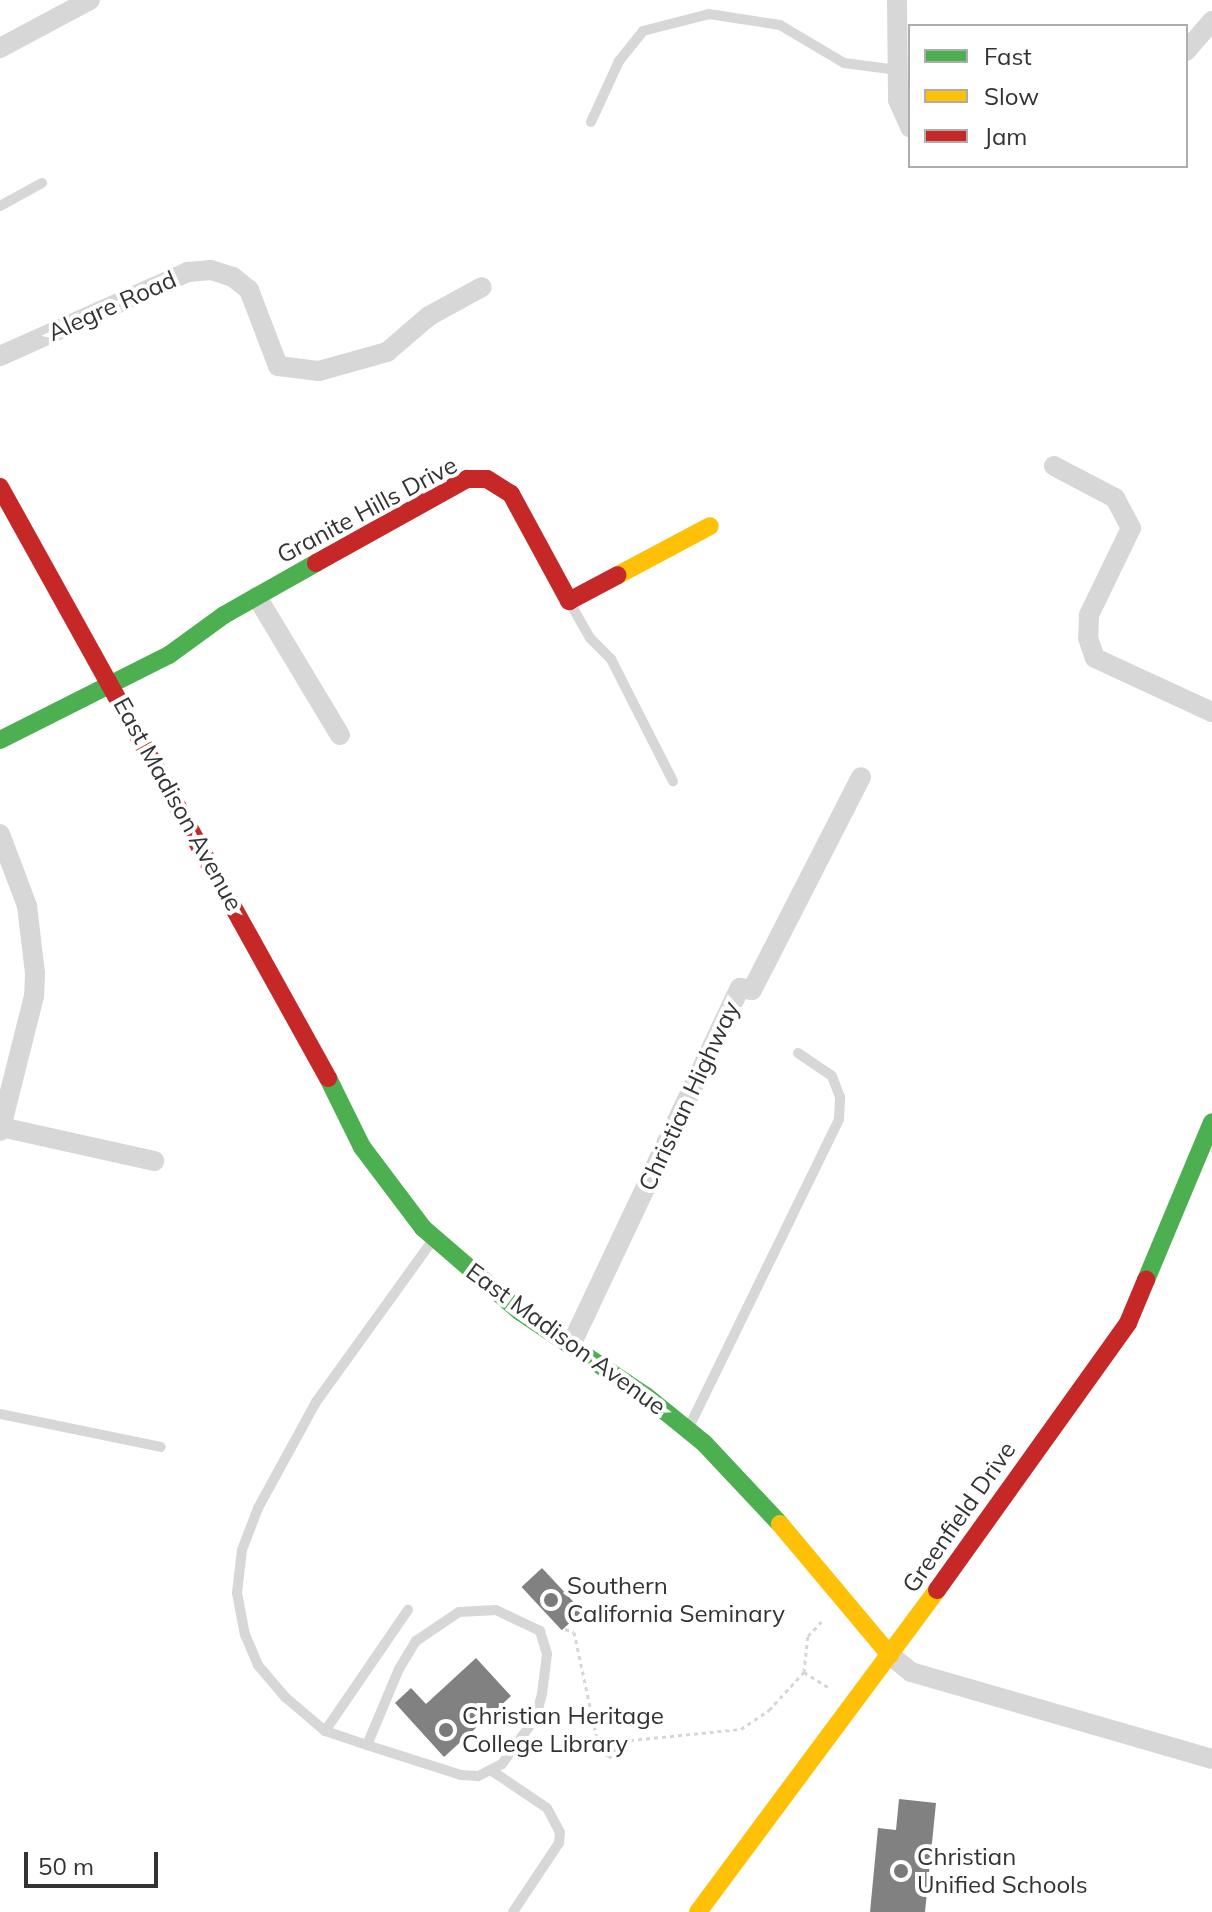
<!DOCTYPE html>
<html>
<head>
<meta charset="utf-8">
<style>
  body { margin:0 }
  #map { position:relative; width:1212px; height:1912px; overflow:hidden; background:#fff; font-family:Mulish,sans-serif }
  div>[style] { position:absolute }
  .building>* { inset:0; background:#818181; transform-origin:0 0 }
  .path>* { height:3px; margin-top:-1.5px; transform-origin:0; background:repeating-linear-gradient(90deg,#d6d6d6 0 4px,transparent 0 8px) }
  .lane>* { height:10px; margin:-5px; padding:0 5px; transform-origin:5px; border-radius:5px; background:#d7d7d7 }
  .street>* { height:20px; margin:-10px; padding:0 10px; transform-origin:10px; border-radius:10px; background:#d7d7d7 }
  .fast>* { height:18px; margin:-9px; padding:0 9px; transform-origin:9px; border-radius:9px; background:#4caf50 }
  .slow>* { height:18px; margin:-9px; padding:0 9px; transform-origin:9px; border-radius:9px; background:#ffc107 }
  .jam>* { height:18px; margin:-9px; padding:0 9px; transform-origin:9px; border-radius:9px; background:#c62828 }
  .dots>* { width:22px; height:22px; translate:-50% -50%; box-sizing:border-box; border:4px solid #fff; border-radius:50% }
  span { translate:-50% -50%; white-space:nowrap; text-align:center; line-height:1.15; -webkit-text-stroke:8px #fff; paint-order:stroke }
  .street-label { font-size:24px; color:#333 }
  .poi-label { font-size:24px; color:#333 }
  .left { translate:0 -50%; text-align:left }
  .legend { position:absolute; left:908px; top:24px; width:280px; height:144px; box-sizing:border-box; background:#fff; border:2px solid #adadad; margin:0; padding:10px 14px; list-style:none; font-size:24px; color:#333 }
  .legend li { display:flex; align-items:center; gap:16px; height:40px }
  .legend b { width:40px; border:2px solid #adadad }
  .scale { position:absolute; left:24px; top:1852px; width:134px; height:36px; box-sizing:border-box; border:4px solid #333; border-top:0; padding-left:10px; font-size:24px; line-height:28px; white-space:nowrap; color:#333; -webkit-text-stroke:6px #fff; paint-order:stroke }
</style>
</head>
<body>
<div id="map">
  <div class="building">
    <div style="left:542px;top:1568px;width:59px;height:28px;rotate:47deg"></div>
    <div style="clip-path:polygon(476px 1658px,511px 1696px,444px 1757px,395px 1703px,411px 1688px,426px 1704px)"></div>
    <div style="clip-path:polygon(899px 1799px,936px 1803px,925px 1912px,870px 1912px,878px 1828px,896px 1830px)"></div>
  </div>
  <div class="path">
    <div style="left:565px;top:1629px;width:9px;rotate:18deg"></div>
    <div style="left:574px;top:1632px;width:109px;rotate:77.9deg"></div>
    <div style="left:597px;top:1739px;width:22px;rotate:58deg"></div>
    <div style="left:609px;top:1758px;width:21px;rotate:-53deg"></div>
    <div style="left:622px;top:1741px;width:120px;rotate:-5.8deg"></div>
    <div style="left:741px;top:1729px;width:34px;rotate:-34deg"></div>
    <div style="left:769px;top:1710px;width:52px;rotate:-47.4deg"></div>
    <div style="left:804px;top:1672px;width:31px;rotate:32deg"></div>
    <div style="left:804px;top:1672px;width:36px;rotate:-84deg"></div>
    <div style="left:808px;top:1636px;width:22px;rotate:-47deg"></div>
  </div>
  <div class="lane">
    <div style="left:591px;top:122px;width:67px;rotate:-65.3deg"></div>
    <div style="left:619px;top:61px;width:38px;rotate:-51deg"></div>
    <div style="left:643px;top:31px;width:68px;rotate:-14.4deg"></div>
    <div style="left:709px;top:14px;width:72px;rotate:8.8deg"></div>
    <div style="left:780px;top:25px;width:74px;rotate:30.7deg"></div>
    <div style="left:844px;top:63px;width:54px;rotate:7.4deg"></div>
    <div style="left:0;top:206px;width:48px;rotate:-28.7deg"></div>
    <div style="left:570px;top:603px;width:40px;rotate:60.3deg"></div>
    <div style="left:590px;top:638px;width:30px;rotate:45deg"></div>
    <div style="left:611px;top:659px;width:137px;rotate:63.1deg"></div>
    <div style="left:0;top:1414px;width:164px;rotate:11.6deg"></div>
    <div style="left:690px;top:1425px;width:340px;rotate:-64deg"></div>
    <div style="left:839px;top:1119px;width:22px;rotate:-87deg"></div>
    <div style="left:840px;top:1097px;width:22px;rotate:-111deg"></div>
    <div style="left:832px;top:1076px;width:41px;rotate:-145.9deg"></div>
    <div style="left:325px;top:1731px;width:147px;rotate:-55.6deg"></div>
    <div style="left:367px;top:1745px;width:82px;rotate:-67.2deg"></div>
    <div style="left:399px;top:1669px;width:33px;rotate:-59deg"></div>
    <div style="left:416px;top:1641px;width:52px;rotate:-34deg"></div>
    <div style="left:459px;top:1612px;width:37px;rotate:-3deg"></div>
    <div style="left:496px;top:1610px;width:49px;rotate:25.5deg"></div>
    <div style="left:540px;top:1631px;width:24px;rotate:73deg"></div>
    <div style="left:547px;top:1654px;width:40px;rotate:97.1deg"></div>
    <div style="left:542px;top:1694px;width:24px;rotate:105deg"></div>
    <div style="left:536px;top:1717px;width:58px;rotate:125.9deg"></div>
    <div style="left:502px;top:1764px;width:27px;rotate:153deg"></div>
    <div style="left:478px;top:1776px;width:17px;rotate:-177deg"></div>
    <div style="left:461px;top:1775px;width:99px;rotate:-162.3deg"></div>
    <div style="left:367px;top:1745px;width:44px;rotate:-161.6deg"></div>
    <div style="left:325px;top:1731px;width:52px;rotate:-139.6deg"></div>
    <div style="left:285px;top:1697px;width:42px;rotate:-130.2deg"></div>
    <div style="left:258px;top:1665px;width:33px;rotate:-113deg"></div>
    <div style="left:245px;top:1635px;width:43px;rotate:-100.8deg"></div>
    <div style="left:237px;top:1593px;width:43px;rotate:-83.4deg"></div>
    <div style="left:242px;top:1550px;width:45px;rotate:-69.1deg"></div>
    <div style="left:258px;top:1508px;width:121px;rotate:-61.3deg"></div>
    <div style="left:316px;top:1402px;width:200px;rotate:-54.2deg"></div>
    <div style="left:492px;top:1771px;width:66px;rotate:33.9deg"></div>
    <div style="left:547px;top:1808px;width:27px;rotate:62deg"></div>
    <div style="left:560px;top:1832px;width:11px;rotate:95deg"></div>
    <div style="left:559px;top:1843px;width:83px;rotate:123.7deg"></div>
  </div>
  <div class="street">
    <div style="left:897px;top:0;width:100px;rotate:89.4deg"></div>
    <div style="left:898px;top:100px;width:30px;rotate:66deg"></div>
    <div style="left:0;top:48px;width:102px;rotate:-28.1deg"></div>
    <div style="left:1186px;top:51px;width:40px;rotate:-49deg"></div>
    <div style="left:0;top:356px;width:206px;rotate:-24.1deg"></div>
    <div style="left:188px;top:272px;width:23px;rotate:-5deg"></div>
    <div style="left:211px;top:270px;width:23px;rotate:18deg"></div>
    <div style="left:233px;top:277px;width:21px;rotate:39deg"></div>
    <div style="left:249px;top:290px;width:81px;rotate:69.1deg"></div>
    <div style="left:278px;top:366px;width:41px;rotate:7deg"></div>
    <div style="left:319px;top:371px;width:71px;rotate:-15.6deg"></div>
    <div style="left:387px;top:352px;width:55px;rotate:-40.6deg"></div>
    <div style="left:429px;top:316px;width:60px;rotate:-28.7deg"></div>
    <div style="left:1054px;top:466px;width:69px;rotate:27.7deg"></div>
    <div style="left:1115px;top:498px;width:34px;rotate:62deg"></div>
    <div style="left:1131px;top:528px;width:97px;rotate:115.8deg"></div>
    <div style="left:1089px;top:615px;width:23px;rotate:92deg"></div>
    <div style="left:1088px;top:638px;width:21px;rotate:71deg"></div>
    <div style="left:1095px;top:658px;width:129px;rotate:24.8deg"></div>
    <div style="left:257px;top:597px;width:161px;rotate:59deg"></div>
    <div style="left:0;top:834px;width:77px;rotate:69.4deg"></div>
    <div style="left:27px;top:906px;width:67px;rotate:83.2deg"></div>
    <div style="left:35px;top:973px;width:23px;rotate:92deg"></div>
    <div style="left:34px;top:996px;width:139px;rotate:104.1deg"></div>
    <div style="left:1px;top:1127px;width:157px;rotate:12.5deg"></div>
    <div style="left:571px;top:1345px;width:395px;rotate:-64.7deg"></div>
    <div style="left:740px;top:988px;width:12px;rotate:9deg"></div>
    <div style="left:752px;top:990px;width:239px;rotate:-62.9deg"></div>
    <div style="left:890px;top:1655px;width:27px;rotate:39deg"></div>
    <div style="left:911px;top:1672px;width:313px;rotate:16.1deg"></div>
  </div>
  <div class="fast">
    <div style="left:0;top:740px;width:189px;rotate:-26.7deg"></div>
    <div style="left:169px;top:655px;width:68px;rotate:-36deg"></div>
    <div style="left:224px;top:615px;width:106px;rotate:-29.5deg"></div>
    <div style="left:328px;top:1078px;width:77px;rotate:63.8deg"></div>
    <div style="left:362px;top:1147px;width:101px;rotate:53deg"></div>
    <div style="left:423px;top:1228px;width:127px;rotate:40.8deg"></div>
    <div style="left:519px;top:1311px;width:153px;rotate:33.8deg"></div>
    <div style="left:646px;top:1396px;width:75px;rotate:39deg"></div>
    <div style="left:704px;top:1443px;width:111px;rotate:46.8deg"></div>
    <div style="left:1146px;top:1280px;width:171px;rotate:-67.3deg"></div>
  </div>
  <div class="slow">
    <div style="left:618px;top:575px;width:104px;rotate:-28deg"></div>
    <div style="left:780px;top:1524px;width:171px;rotate:50deg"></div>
    <div style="left:698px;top:1912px;width:401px;rotate:-53.4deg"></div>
  </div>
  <div class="jam">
    <div style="left:0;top:487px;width:676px;rotate:60.97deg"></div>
    <div style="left:316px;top:563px;width:173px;rotate:-29.1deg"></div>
    <div style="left:467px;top:479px;width:20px"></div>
    <div style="left:487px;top:479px;width:28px;rotate:32deg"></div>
    <div style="left:511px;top:494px;width:122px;rotate:61.5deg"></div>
    <div style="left:569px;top:601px;width:55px;rotate:-28deg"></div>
    <div style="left:937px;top:1590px;width:328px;rotate:-54.4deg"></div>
    <div style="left:1128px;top:1323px;width:47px;rotate:-67.3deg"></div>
  </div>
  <div class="dots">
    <div style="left:551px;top:1600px;background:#7a7a7a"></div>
    <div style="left:446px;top:1730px;background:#7a7a7a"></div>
    <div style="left:901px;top:1871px;background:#7a7a7a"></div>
  </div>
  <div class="street-label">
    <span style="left:112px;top:306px;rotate:-24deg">Alegre Road</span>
    <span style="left:367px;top:510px;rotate:-28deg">Granite Hills Drive</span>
    <span style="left:178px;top:804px;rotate:61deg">East Madison Avenue</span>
    <span style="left:689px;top:1096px;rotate:-65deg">Christian Highway</span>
    <span style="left:566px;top:1339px;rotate:36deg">East Madison Avenue</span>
    <span style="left:959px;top:1517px;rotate:-55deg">Greenfield Drive</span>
  </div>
  <div class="poi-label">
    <span class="left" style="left:567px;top:1600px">Southern<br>California Seminary</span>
    <span class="left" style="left:462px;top:1730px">Christian Heritage<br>College Library</span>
    <span class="left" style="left:917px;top:1871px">Christian<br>Unified Schools</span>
  </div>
  <ul class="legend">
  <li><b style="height:10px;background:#4caf50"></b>Fast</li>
  <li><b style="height:10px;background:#ffc107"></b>Slow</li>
  <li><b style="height:10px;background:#c62828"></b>Jam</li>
  </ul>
  <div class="scale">50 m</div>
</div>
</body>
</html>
